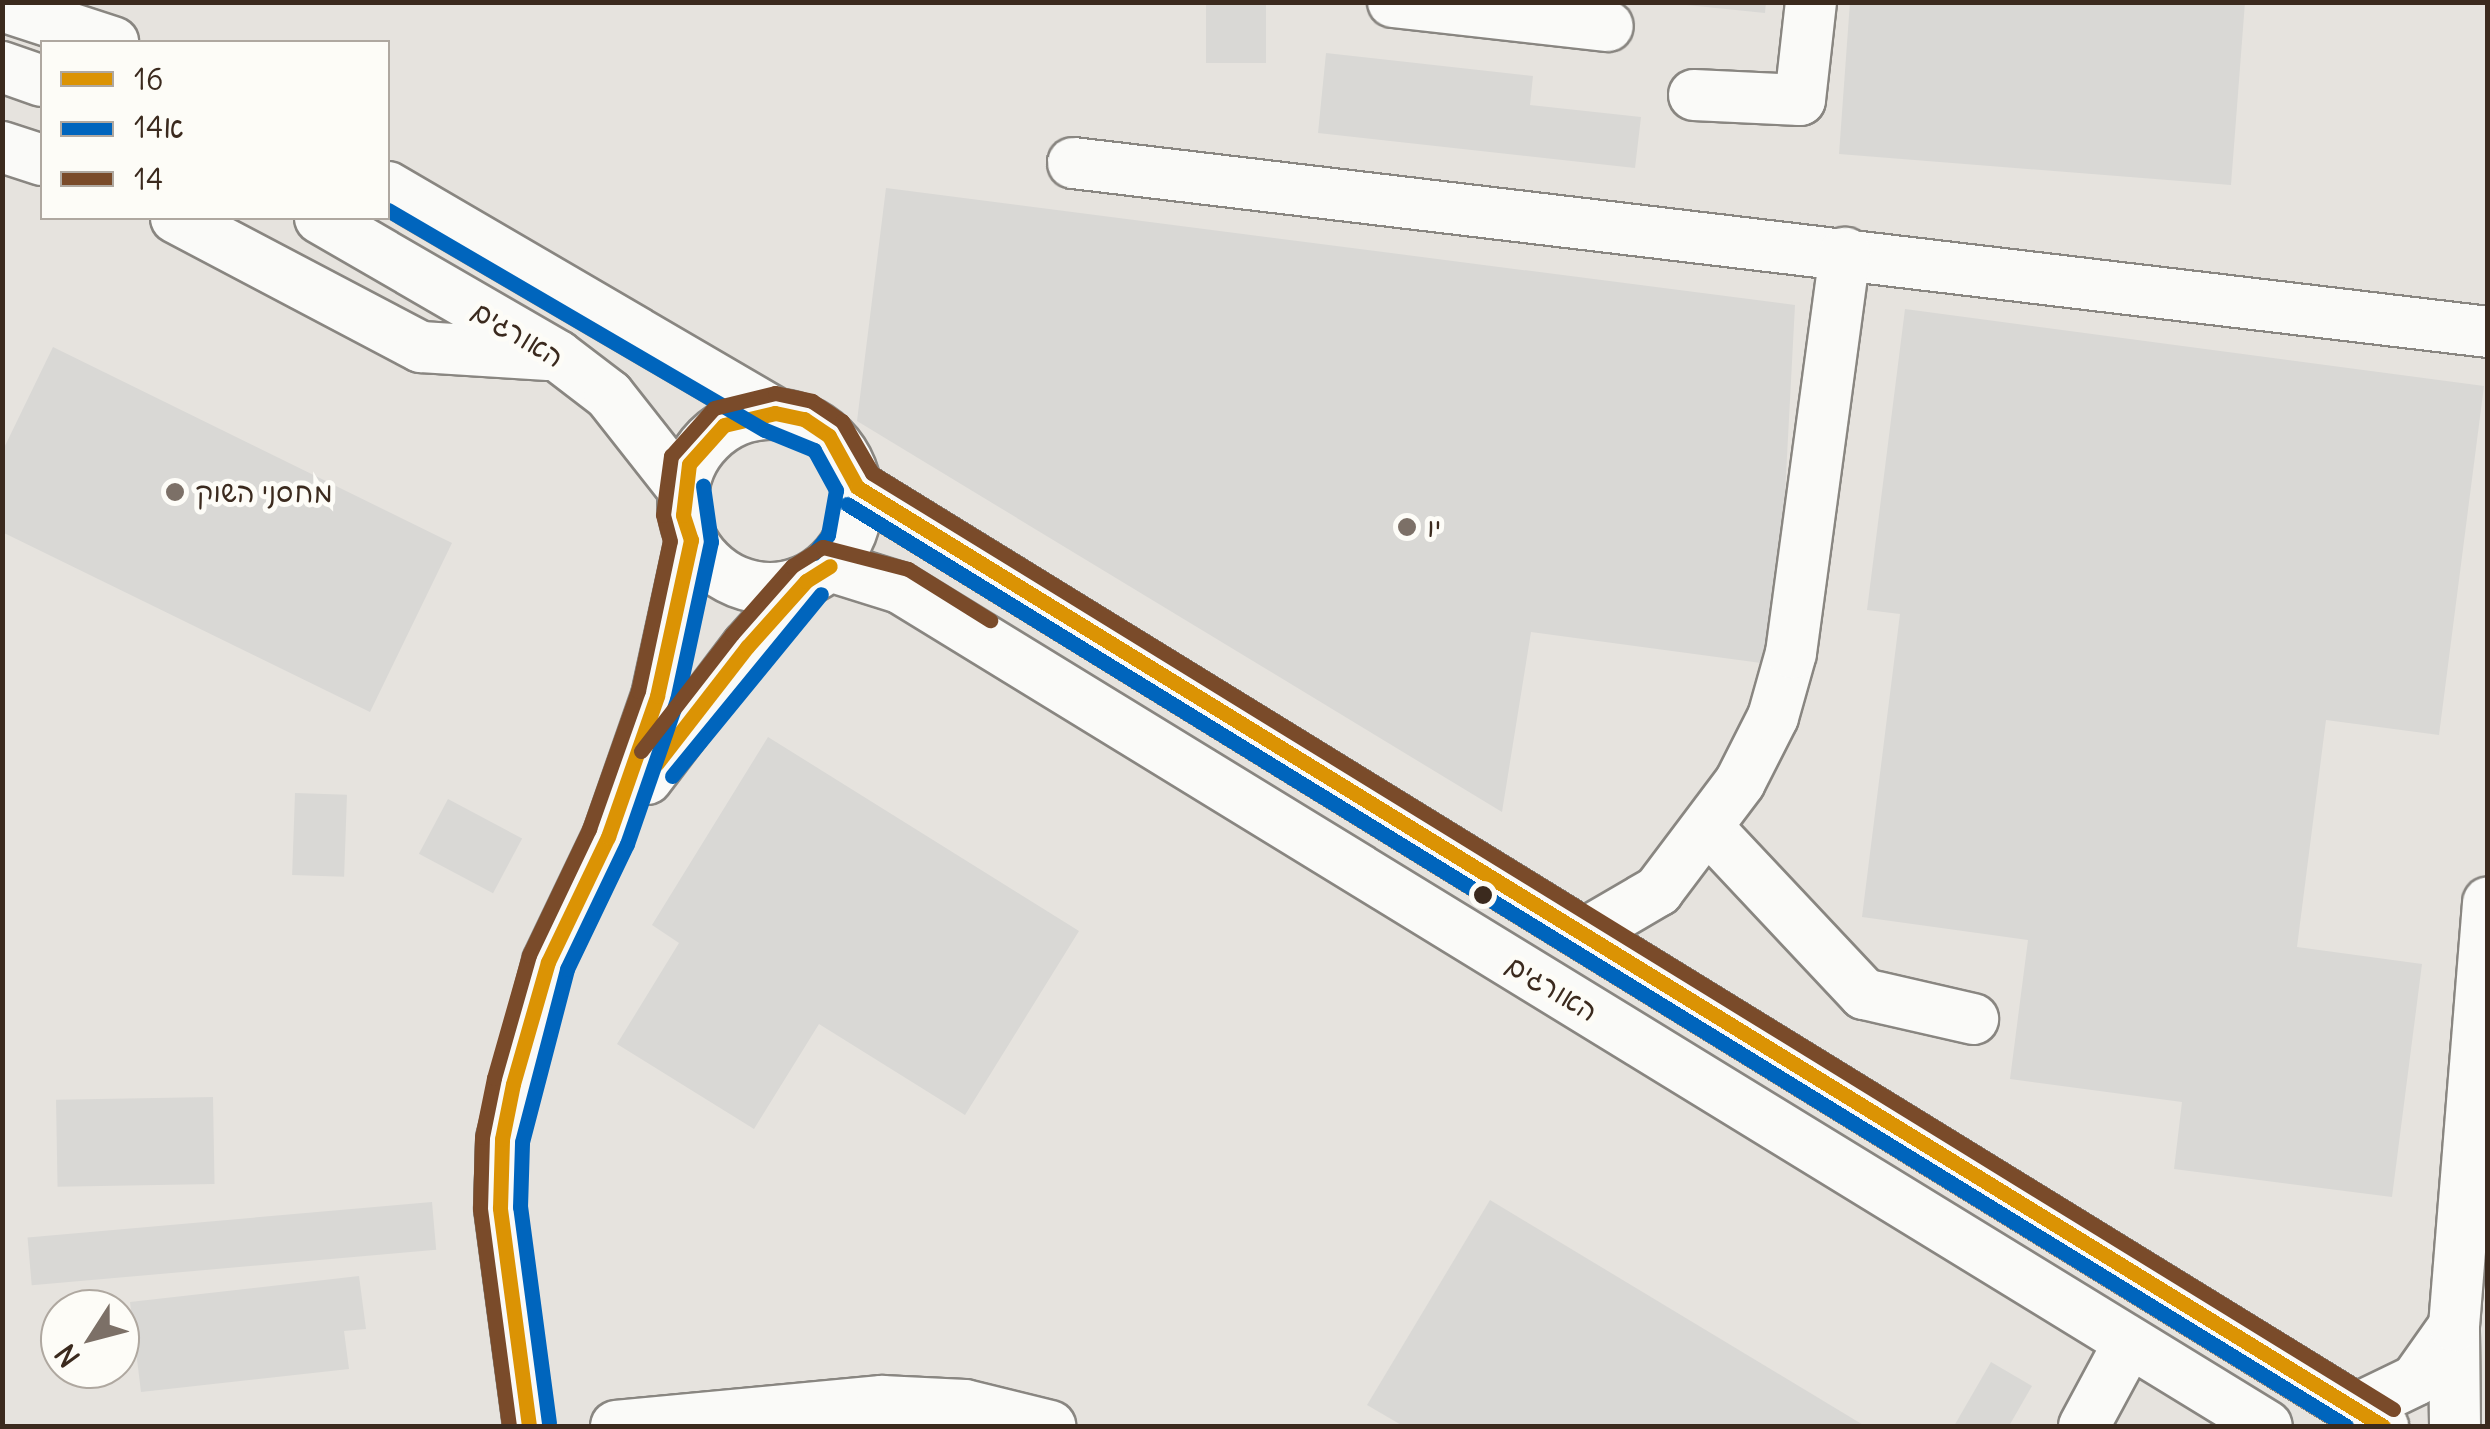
<!DOCTYPE html>
<html>
<head>
<meta charset="utf-8">
<style>
  body { margin:0 }
  #map { position:relative; width:2490px; height:1429px; overflow:hidden; background:#f4f3ef; font-family:Delius,"Playpen Sans Hebrew",sans-serif }
  div>[style] { position:absolute }
  .built>* { inset:0; background:#e6e3de }
  .building>* { inset:0; background:#d9d8d5; transform-origin:0 0 }
  .roads { filter:drop-shadow(2px 0 #898681) drop-shadow(-2px 0 #898681) drop-shadow(0 2px #898681) drop-shadow(0 -2px #898681) }
  .minor>* { height:50px; margin:-25px; padding:0 25px; transform-origin:25px; border-radius:25px; background:#fafaf8 }
  .minor>.ring { margin:-25px; padding:0; box-sizing:content-box; background:none; border:50px solid #fafaf8; border-radius:50% }
  .bus-1>* { height:15px; margin:-7.5px; padding:0 7.5px; transform-origin:7.5px; border-radius:7.5px; background:#db9304 }
  .bus-2>* { height:15px; margin:-7.5px; padding:0 7.5px; transform-origin:7.5px; border-radius:7.5px; background:#0065bd }
  .bus-3>* { height:15px; margin:-7.5px; padding:0 7.5px; transform-origin:7.5px; border-radius:7.5px; background:#7a4b2a }
  .dots>* { width:28px; height:28px; translate:-50% -50%; box-sizing:border-box; border:5px solid #fdfcf7; border-radius:50% }
  span { translate:-50% -50%; white-space:nowrap; text-align:center; line-height:1.15; -webkit-text-stroke:10px #fdfcf7; paint-order:stroke }
  .street-label { font-size:28px; color:#3b2a1e }
  .poi-label { font-size:28px; color:#3b2a1e }
  .left { translate:0 -50%; text-align:left }
  .frame { position:absolute; inset:0; border:5px solid #3b2a1e; pointer-events:none }
  .legend { position:absolute; left:40px; top:40px; width:350px; height:180px; box-sizing:border-box; background:#fdfcf7; border:2px solid #afa8a0; margin:0; padding:12px 18px; list-style:none; font-size:30px; color:#3b2a1e }
  .legend li { display:flex; align-items:center; gap:20px; height:50px }
  .legend b { width:50px; border:2px solid #afa8a0 }
  .north { position:absolute; left:40px; top:1289px; width:100px; height:100px; box-sizing:border-box; background:#fdfcf7; border:2px solid #afa8a0; border-radius:50%; rotate:234deg; font-size:28px; font-weight:700; line-height:40px; text-align:center; color:#3b2a1e }
  .north::after { content:''; display:block; margin:auto; width:35px; height:45px; background:#7c7067; clip-path:polygon(50% 0,100% 100%,50% 72%,0 100%) }
</style>
</head>
<body>
<div id="map">
  <div class="built">
    <div style="clip-path:polygon(evenodd,3px 3px,2487px 3px,2487px 1426px,3px 1426px,3px 3px,42px 42px,388px 42px,388px 218px,42px 218px,42px 42px,3px 3px,60px 1309px,120px 1309px,120px 1369px,60px 1369px,60px 1309px)"></div>
  </div>
  <div class="building">
    <div style="left:1206px;top:2px;width:60px;height:61px"></div>
    <div style="clip-path:polygon(1657px 2px,1766px 2px,1765px 13px)"></div>
    <div style="clip-path:polygon(1850px 2px,2245px 2px,2231px 185px,1839px 154px)"></div>
    <div style="clip-path:polygon(1326px 53px,1533px 76px,1530px 105px,1641px 117px,1635px 168px,1318px 133px)"></div>
    <div style="clip-path:polygon(886px 188px,1795px 305px,1776px 665px,1531px 632px,1502px 812px,857px 421px)"></div>
    <div style="clip-path:polygon(1905px 309px,2484px 386px,2439px 735px,2326px 720px,2297px 947px,2422px 964px,2392px 1197px,2174px 1169px,2182px 1102px,2010px 1079px,2028px 940px,1862px 917px,1900px 614px,1867px 610px)"></div>
    <div style="clip-path:polygon(53px 347px,452px 543px,370px 712px,2px 532px,2px 452px)"></div>
    <div style="clip-path:polygon(768px 737px,1079px 931px,965px 1115px,819px 1024px,754px 1129px,617px 1044px,679px 943px,652px 925px)"></div>
    <div style="left:295px;top:793px;width:52px;height:82px;rotate:2deg"></div>
    <div style="left:448px;top:799px;width:84px;height:62px;rotate:28deg"></div>
    <div style="left:213px;top:1097px;width:87px;height:157px;rotate:89deg"></div>
    <div style="clip-path:polygon(1490px 1200px,1865px 1426px,1403px 1426px,1367px 1405px)"></div>
    <div style="left:432px;top:1202px;width:48px;height:406px;rotate:85deg"></div>
    <div style="clip-path:polygon(359px 1276px,366px 1329px,344px 1331px,349px 1369px,141px 1392px,130px 1302px)"></div>
    <div style="clip-path:polygon(1991px 1362px,2032px 1386px,2009px 1426px,1954px 1426px)"></div>
  </div>
  <div class="roads">
    <div class="minor">
      <div style="left:1393px;top:2px;width:216px;rotate:6.4deg"></div>
      <div style="left:2px;top:6px;width:117px;rotate:18deg"></div>
      <div style="left:2px;top:67px;width:42px;rotate:19.3deg"></div>
      <div style="left:1694px;top:95px;width:106px;rotate:2.7deg"></div>
      <div style="left:1800px;top:100px;width:99px;rotate:-83.6deg"></div>
      <div style="left:2px;top:147px;width:42px;rotate:18deg"></div>
      <div style="left:1073px;top:163px;width:1425px;rotate:6.81deg"></div>
      <div style="left:388px;top:187px;width:448px;rotate:30.3deg"></div>
      <div style="left:176px;top:218px;width:277px;rotate:27.8deg"></div>
      <div style="left:421px;top:347px;width:127px;rotate:3.6deg"></div>
      <div style="left:320px;top:218px;width:275px;rotate:30.1deg"></div>
      <div style="left:558px;top:356px;width:64px;rotate:37.4deg"></div>
      <div style="left:609px;top:395px;width:120px;rotate:51.8deg"></div>
      <div class="ring" style="left:683px;top:414px;width:124px;height:124px"></div>
      <div style="left:857px;top:487px;width:1792px;rotate:31.61deg"></div>
      <div style="left:830px;top:566px;width:73px;rotate:17.4deg"></div>
      <div style="left:900px;top:588px;width:1603px;rotate:31.51deg"></div>
      <div style="left:647px;top:779px;width:166px;rotate:-52.9deg"></div>
      <div style="left:747px;top:647px;width:89px;rotate:-48.2deg"></div>
      <div style="left:1708px;top:828px;width:228px;rotate:46.8deg"></div>
      <div style="left:1864px;top:994px;width:112px;rotate:12.9deg"></div>
      <div style="left:1584px;top:934px;width:86px;rotate:-30.2deg"></div>
      <div style="left:1658px;top:891px;width:136px;rotate:-53deg"></div>
      <div style="left:1740px;top:782px;width:73px;rotate:-63.1deg"></div>
      <div style="left:1773px;top:717px;width:66px;rotate:-74.3deg"></div>
      <div style="left:1791px;top:653px;width:404px;rotate:-82.3deg"></div>
      <div style="left:2354px;top:1410px;width:69px;rotate:-25.8deg"></div>
      <div style="left:2416px;top:1380px;width:66px;rotate:-54.9deg"></div>
      <div style="left:529px;top:1426px;width:220px;rotate:-97.6deg"></div>
      <div style="left:500px;top:1208px;width:69px;rotate:-88.3deg"></div>
      <div style="left:502px;top:1139px;width:183px;rotate:-75.4deg"></div>
      <div style="left:548px;top:962px;width:139px;rotate:-64.4deg"></div>
      <div style="left:608px;top:837px;width:149px;rotate:-70.8deg"></div>
      <div style="left:657px;top:696px;width:160px;rotate:-77.7deg"></div>
      <div style="left:616px;top:1426px;width:267px;rotate:-5.4deg"></div>
      <div style="left:882px;top:1401px;width:83px;rotate:2.8deg"></div>
      <div style="left:965px;top:1405px;width:88px;rotate:13.9deg"></div>
      <div style="left:2084px;top:1426px;width:91px;rotate:-61.7deg"></div>
      <div style="left:2455px;top:1426px;width:100px;rotate:-90.6deg"></div>
      <div style="left:2454px;top:1326px;width:425px;rotate:-85.4deg"></div>
    </div>
  </div>
  <div class="bus-1">
    <div style="left:657px;top:763px;width:147px;rotate:-52.2deg"></div>
    <div style="left:747px;top:647px;width:89px;rotate:-48.2deg"></div>
    <div style="left:806px;top:581px;width:28px;rotate:-32deg"></div>
    <div style="left:529px;top:1426px;width:220px;rotate:-97.6deg"></div>
    <div style="left:500px;top:1208px;width:69px;rotate:-88.3deg"></div>
    <div style="left:502px;top:1139px;width:56px;rotate:-78.7deg"></div>
    <div style="left:513px;top:1084px;width:127px;rotate:-74deg"></div>
    <div style="left:548px;top:962px;width:139px;rotate:-64.4deg"></div>
    <div style="left:608px;top:837px;width:149px;rotate:-70.8deg"></div>
    <div style="left:657px;top:696px;width:160px;rotate:-77.7deg"></div>
    <div style="left:691px;top:540px;width:26px;rotate:-108deg"></div>
    <div style="left:683px;top:515px;width:51px;rotate:-83.3deg"></div>
    <div style="left:689px;top:464px;width:52px;rotate:-48.1deg"></div>
    <div style="left:724px;top:425px;width:52px;rotate:-13.2deg"></div>
    <div style="left:775px;top:413px;width:30px;rotate:12deg"></div>
    <div style="left:804px;top:419px;width:30px;rotate:34deg"></div>
    <div style="left:829px;top:436px;width:58px;rotate:61.2deg"></div>
    <div style="left:857px;top:487px;width:1792px;rotate:31.61deg"></div>
  </div>
  <div class="bus-2">
    <div style="left:388px;top:210px;width:436px;rotate:30.3deg"></div>
    <div style="left:765px;top:430px;width:53px;rotate:22.2deg"></div>
    <div style="left:814px;top:450px;width:46px;rotate:61.2deg"></div>
    <div style="left:836px;top:490px;width:46px;rotate:100.1deg"></div>
    <div style="left:828px;top:535px;width:23px;rotate:128deg"></div>
    <div style="left:847px;top:504px;width:1760px;rotate:31.59deg"></div>
    <div style="left:672px;top:776px;width:235px;rotate:-50.7deg"></div>
    <div style="left:549px;top:1423px;width:218px;rotate:-97.6deg"></div>
    <div style="left:520px;top:1207px;width:65px;rotate:-88.2deg"></div>
    <div style="left:522px;top:1142px;width:179px;rotate:-75.4deg"></div>
    <div style="left:567px;top:969px;width:139px;rotate:-64.4deg"></div>
    <div style="left:627px;top:844px;width:152px;rotate:-70.9deg"></div>
    <div style="left:677px;top:700px;width:162px;rotate:-77.9deg"></div>
    <div style="left:711px;top:542px;width:57px;rotate:-98.1deg"></div>
  </div>
  <div class="bus-3">
    <div style="left:641px;top:751px;width:148px;rotate:-52.1deg"></div>
    <div style="left:732px;top:634px;width:91px;rotate:-48.6deg"></div>
    <div style="left:792px;top:566px;width:36px;rotate:-32deg"></div>
    <div style="left:823px;top:547px;width:88px;rotate:14.5deg"></div>
    <div style="left:908px;top:569px;width:97px;rotate:31.9deg"></div>
    <div style="left:509px;top:1426px;width:219px;rotate:-97.6deg"></div>
    <div style="left:480px;top:1209px;width:72px;rotate:-88.4deg"></div>
    <div style="left:482px;top:1137px;width:60px;rotate:-78.5deg"></div>
    <div style="left:494px;top:1078px;width:128px;rotate:-74.1deg"></div>
    <div style="left:529px;top:955px;width:140px;rotate:-64.5deg"></div>
    <div style="left:589px;top:829px;width:146px;rotate:-70.5deg"></div>
    <div style="left:638px;top:691px;width:153px;rotate:-78deg"></div>
    <div style="left:670px;top:541px;width:27px;rotate:-105deg"></div>
    <div style="left:663px;top:515px;width:60px;rotate:-82.3deg"></div>
    <div style="left:671px;top:456px;width:64px;rotate:-48.1deg"></div>
    <div style="left:714px;top:408px;width:63px;rotate:-13.8deg"></div>
    <div style="left:775px;top:393px;width:38px;rotate:12deg"></div>
    <div style="left:812px;top:401px;width:36px;rotate:34deg"></div>
    <div style="left:842px;top:421px;width:60px;rotate:60deg"></div>
    <div style="left:872px;top:473px;width:1786px;rotate:31.61deg"></div>
  </div>
  <div class="dots">
    <div style="left:175px;top:492px;background:#7c7067"></div>
    <div style="left:1407px;top:527px;background:#7c7067"></div>
    <div style="left:1483px;top:895px;background:#3b2a1e"></div>
  </div>
  <div class="street-label">
    <span style="left:518px;top:334px;rotate:31deg">האורגים</span>
    <span style="left:1552px;top:988px;rotate:31deg">האורגים</span>
  </div>
  <div class="poi-label">
    <span class="left" style="left:195px;top:492px">מחסני השוק</span>
    <span class="left" style="left:1427px;top:527px">יו</span>
  </div>
  <div class="frame"></div>
  <ul class="legend">
  <li><b style="height:12px;background:#db9304"></b>16</li>
  <li><b style="height:12px;background:#0065bd"></b>14א</li>
  <li><b style="height:12px;background:#7a4b2a"></b>14</li>
  </ul>
  <div class="north">N</div>
</div>
</body>
</html>
